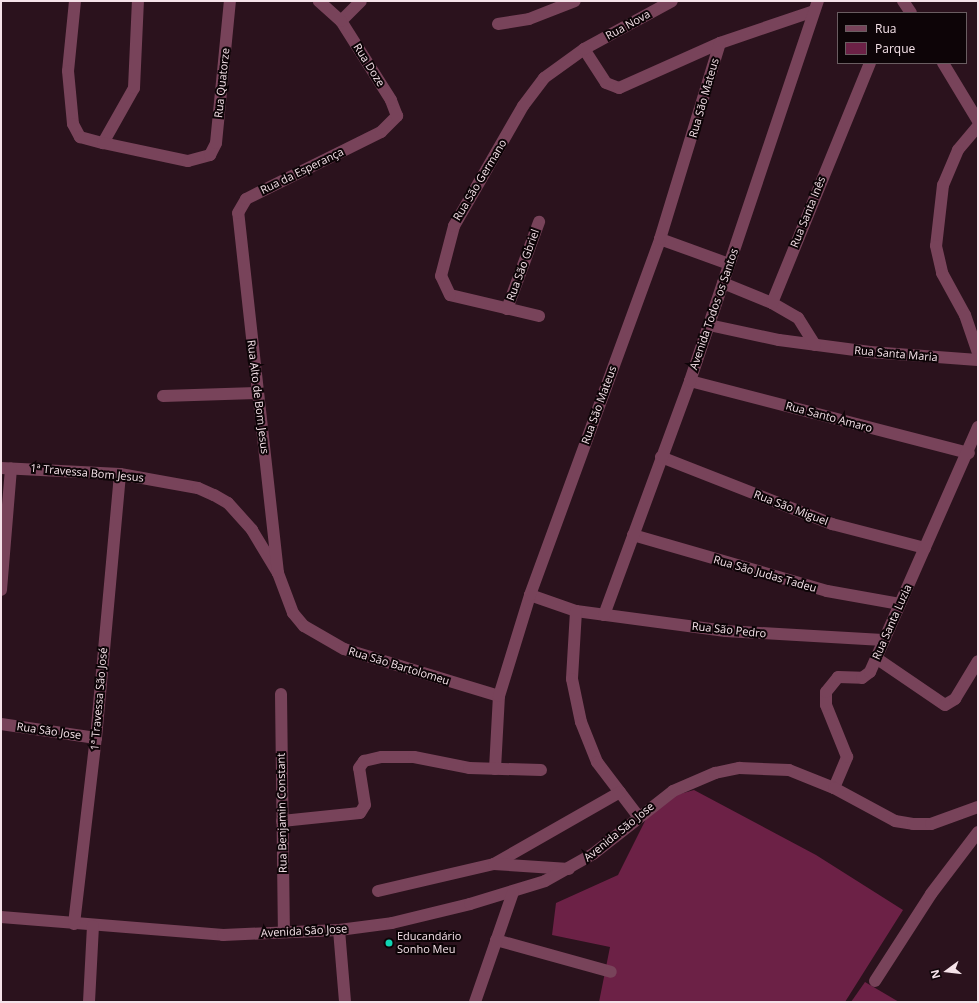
<!DOCTYPE html>
<html>
<head>
<meta charset="utf-8">
<style>
  body { margin:0 }
  #map { position:relative; width:979px; height:1003px; overflow:hidden; background:#2b121d; font-family:"Open Sans",sans-serif }
  div>[style] { position:absolute }
  .green>* { inset:0; background:#6c2146 }
  .minor>* { height:12px; margin:-6px; padding:0 6px; transform-origin:6px; border-radius:6px; background:#78435a }
  .dots>* { width:11px; height:11px; translate:-50% -50%; box-sizing:border-box; border:2px solid #0d0407; border-radius:50% }
  span { translate:-50% -50%; white-space:nowrap; text-align:center; line-height:1.15; -webkit-text-stroke:4px #0d0407; paint-order:stroke }
  .street-label { font-size:11px; color:#f5e2e9 }
  .poi-label { font-size:11px; color:#f5e2e9 }
  .left { translate:0 -50%; text-align:left }
  .frame { position:absolute; inset:0; border:2px solid #f5e2e9; pointer-events:none }
  .legend { position:absolute; left:837px; top:12px; width:130px; height:52px; box-sizing:border-box; background:#0d0407; border:1px solid #6a5d61; margin:0; padding:5px 7px; list-style:none; font-size:12px; color:#f5e2e9 }
  .legend li { display:flex; align-items:center; gap:8px; height:20px }
  .legend b { width:20px; border:1px solid #6a5d61 }
  .north { position:absolute; left:927px; top:951px; width:40px; height:40px; -webkit-text-stroke:3px #0d0407; paint-order:stroke; rotate:255deg; font-size:11px; font-weight:700; line-height:16px; text-align:center; color:#f5e2e9 }
  .north::after { content:''; display:block; margin:auto; width:14px; height:18px; background:#f5e2e9; clip-path:polygon(50% 0,100% 100%,50% 72%,0 100%) }
</style>
</head>
<body>
<div id="map">
  <div class="green">
    <div style="clip-path:polygon(694px 790px,816px 855px,903px 910px,845px 1002px,599px 1002px,610px 947px,552px 935px,556px 903px,618px 875px,655px 801px)"></div>
    <div style="clip-path:polygon(865px 982px,899px 1002px,851px 1002px)"></div>
  </div>
  <div class="minor">
    <div style="left:75px;top:1px;width:70px;rotate:95.7deg"></div>
    <div style="left:68px;top:71px;width:53px;rotate:84.6deg"></div>
    <div style="left:73px;top:124px;width:15px;rotate:62deg"></div>
    <div style="left:80px;top:137px;width:24px;rotate:15deg"></div>
    <div style="left:103px;top:143px;width:63px;rotate:-60.6deg"></div>
    <div style="left:134px;top:88px;width:87px;rotate:-87.4deg"></div>
    <div style="left:903px;top:1px;width:14px;rotate:56deg"></div>
    <div style="left:341px;top:21px;width:28px;rotate:-45deg"></div>
    <div style="left:498px;top:24px;width:31px;rotate:-9deg"></div>
    <div style="left:529px;top:19px;width:49px;rotate:-21.4deg"></div>
    <div style="left:584px;top:49px;width:40px;rotate:57.1deg"></div>
    <div style="left:606px;top:83px;width:14px;rotate:21deg"></div>
    <div style="left:619px;top:88px;width:111px;rotate:-24deg"></div>
    <div style="left:720px;top:43px;width:99px;rotate:-18.8deg"></div>
    <div style="left:943px;top:63px;width:68px;rotate:58.9deg"></div>
    <div style="left:978px;top:126px;width:31px;rotate:130deg"></div>
    <div style="left:958px;top:150px;width:38px;rotate:113deg"></div>
    <div style="left:943px;top:185px;width:61px;rotate:96.5deg"></div>
    <div style="left:936px;top:246px;width:28px;rotate:77deg"></div>
    <div style="left:942px;top:273px;width:48px;rotate:61.3deg"></div>
    <div style="left:965px;top:315px;width:40px;rotate:71.1deg"></div>
    <div style="left:103px;top:143px;width:87px;rotate:12deg"></div>
    <div style="left:188px;top:161px;width:23px;rotate:-15deg"></div>
    <div style="left:210px;top:155px;width:13px;rotate:-63deg"></div>
    <div style="left:216px;top:143px;width:143px;rotate:-84.4deg"></div>
    <div style="left:660px;top:239px;width:73px;rotate:19.9deg"></div>
    <div style="left:723px;top:283px;width:53px;rotate:22.2deg"></div>
    <div style="left:507px;top:309px;width:93px;rotate:-69.8deg"></div>
    <div style="left:539px;top:316px;width:91px;rotate:-166.7deg"></div>
    <div style="left:450px;top:295px;width:21px;rotate:-115deg"></div>
    <div style="left:441px;top:276px;width:52px;rotate:-75.4deg"></div>
    <div style="left:454px;top:226px;width:138px;rotate:-60.1deg"></div>
    <div style="left:523px;top:106px;width:35px;rotate:-53deg"></div>
    <div style="left:544px;top:78px;width:49px;rotate:-35.9deg"></div>
    <div style="left:584px;top:49px;width:100px;rotate:-28.6deg"></div>
    <div style="left:709px;top:325px;width:72px;rotate:12.1deg"></div>
    <div style="left:779px;top:340px;width:92px;rotate:7.5deg"></div>
    <div style="left:870px;top:352px;width:108px;rotate:4.2deg"></div>
    <div style="left:815px;top:345px;width:32px;rotate:-122deg"></div>
    <div style="left:798px;top:318px;width:30px;rotate:-150deg"></div>
    <div style="left:772px;top:303px;width:259px;rotate:-67.8deg"></div>
    <div style="left:690px;top:381px;width:288px;rotate:14.5deg"></div>
    <div style="left:163px;top:396px;width:95px;rotate:-1.8deg"></div>
    <div style="left:661px;top:457px;width:184px;rotate:21.4deg"></div>
    <div style="left:832px;top:524px;width:96px;rotate:14.5deg"></div>
    <div style="left:1px;top:468px;width:119px;rotate:2.9deg"></div>
    <div style="left:120px;top:474px;width:79px;rotate:10.2deg"></div>
    <div style="left:198px;top:488px;width:17px;rotate:24deg"></div>
    <div style="left:214px;top:495px;width:16px;rotate:30deg"></div>
    <div style="left:228px;top:503px;width:36px;rotate:48deg"></div>
    <div style="left:252px;top:530px;width:50px;rotate:58.8deg"></div>
    <div style="left:278px;top:573px;width:43px;rotate:69.4deg"></div>
    <div style="left:293px;top:613px;width:17px;rotate:50deg"></div>
    <div style="left:304px;top:626px;width:46px;rotate:29.9deg"></div>
    <div style="left:344px;top:649px;width:162px;rotate:16.9deg"></div>
    <div style="left:633px;top:535px;width:202px;rotate:16.1deg"></div>
    <div style="left:827px;top:591px;width:74px;rotate:10.1deg"></div>
    <div style="left:278px;top:573px;width:362px;rotate:-96.3deg"></div>
    <div style="left:238px;top:213px;width:16px;rotate:-60deg"></div>
    <div style="left:246px;top:199px;width:151px;rotate:-26.4deg"></div>
    <div style="left:381px;top:132px;width:23px;rotate:-45deg"></div>
    <div style="left:397px;top:116px;width:17px;rotate:-111deg"></div>
    <div style="left:391px;top:100px;width:93px;rotate:-122.3deg"></div>
    <div style="left:341px;top:21px;width:30px;rotate:-138deg"></div>
    <div style="left:1px;top:590px;width:122px;rotate:-85.3deg"></div>
    <div style="left:530px;top:595px;width:49px;rotate:19.2deg"></div>
    <div style="left:576px;top:611px;width:151px;rotate:7.6deg"></div>
    <div style="left:726px;top:631px;width:157px;rotate:3.3deg"></div>
    <div style="left:576px;top:611px;width:68px;rotate:93.4deg"></div>
    <div style="left:572px;top:679px;width:44px;rotate:78.2deg"></div>
    <div style="left:581px;top:722px;width:43px;rotate:68.2deg"></div>
    <div style="left:597px;top:762px;width:68px;rotate:52.8deg"></div>
    <div style="left:604px;top:615px;width:249px;rotate:-69.8deg"></div>
    <div style="left:690px;top:381px;width:401px;rotate:-71.4deg"></div>
    <div style="left:876px;top:658px;width:83px;rotate:34.3deg"></div>
    <div style="left:945px;top:705px;width:12px;rotate:-31deg"></div>
    <div style="left:955px;top:699px;width:44px;rotate:-58.8deg"></div>
    <div style="left:281px;top:694px;width:238px;rotate:89.3deg"></div>
    <div style="left:1px;top:724px;width:96px;rotate:8.4deg"></div>
    <div style="left:495px;top:769px;width:73px;rotate:-86.9deg"></div>
    <div style="left:499px;top:696px;width:106px;rotate:-72.9deg"></div>
    <div style="left:530px;top:595px;width:379px;rotate:-69.9deg"></div>
    <div style="left:660px;top:239px;width:205px;rotate:-73deg"></div>
    <div style="left:834px;top:788px;width:34px;rotate:-67deg"></div>
    <div style="left:847px;top:757px;width:56px;rotate:-112deg"></div>
    <div style="left:826px;top:705px;width:13px;rotate:-90deg"></div>
    <div style="left:826px;top:692px;width:19px;rotate:-51deg"></div>
    <div style="left:838px;top:677px;width:24px;rotate:2deg"></div>
    <div style="left:862px;top:678px;width:10px;rotate:-37deg"></div>
    <div style="left:870px;top:672px;width:268px;rotate:-66.2deg"></div>
    <div style="left:282px;top:821px;width:78px;rotate:-5.9deg"></div>
    <div style="left:360px;top:813px;width:9px;rotate:-58deg"></div>
    <div style="left:365px;top:805px;width:37px;rotate:-99deg"></div>
    <div style="left:359px;top:768px;width:9px;rotate:-54deg"></div>
    <div style="left:364px;top:761px;width:18px;rotate:-13deg"></div>
    <div style="left:382px;top:757px;width:32px"></div>
    <div style="left:414px;top:757px;width:56px;rotate:11.3deg"></div>
    <div style="left:469px;top:768px;width:72px;rotate:1.6deg"></div>
    <div style="left:494px;top:864px;width:145px;rotate:-29.7deg"></div>
    <div style="left:378px;top:891px;width:119px;rotate:-13.1deg"></div>
    <div style="left:494px;top:864px;width:75px;rotate:3.8deg"></div>
    <div style="left:1px;top:917px;width:223px;rotate:4.6deg"></div>
    <div style="left:223px;top:935px;width:116px;rotate:-2.5deg"></div>
    <div style="left:339px;top:930px;width:53px;rotate:-7.5deg"></div>
    <div style="left:392px;top:923px;width:80px;rotate:-13.7deg"></div>
    <div style="left:470px;top:904px;width:78px;rotate:-17deg"></div>
    <div style="left:545px;top:881px;width:55px;rotate:-29.4deg"></div>
    <div style="left:593px;top:854px;width:102px;rotate:-38.2deg"></div>
    <div style="left:673px;top:791px;width:46px;rotate:-23.2deg"></div>
    <div style="left:715px;top:773px;width:25px;rotate:-12deg"></div>
    <div style="left:739px;top:768px;width:50px;rotate:2.3deg"></div>
    <div style="left:789px;top:770px;width:48px;rotate:21.8deg"></div>
    <div style="left:834px;top:788px;width:69px;rotate:28.4deg"></div>
    <div style="left:895px;top:821px;width:18px;rotate:9deg"></div>
    <div style="left:913px;top:824px;width:18px"></div>
    <div style="left:931px;top:824px;width:50px;rotate:-19.9deg"></div>
    <div style="left:74px;top:924px;width:187px;rotate:-83.3deg"></div>
    <div style="left:96px;top:738px;width:265px;rotate:-84.8deg"></div>
    <div style="left:339px;top:930px;width:72px;rotate:85.2deg"></div>
    <div style="left:496px;top:940px;width:119px;rotate:15.5deg"></div>
    <div style="left:875px;top:981px;width:103px;rotate:-57.2deg"></div>
    <div style="left:931px;top:894px;width:78px;rotate:-52.8deg"></div>
    <div style="left:89px;top:1002px;width:76px;rotate:-87deg"></div>
    <div style="left:475px;top:1002px;width:116px;rotate:-70.9deg"></div>
  </div>
  <div class="dots">
    <div style="left:389px;top:943px;background:#10d5b4"></div>
  </div>
  <div class="street-label">
    <span style="left:628px;top:25px;rotate:-29deg">Rua Nova</span>
    <span style="left:369px;top:65px;rotate:58deg">Rua Doze</span>
    <span style="left:222px;top:83px;rotate:-84deg">Rua Quatorze</span>
    <span style="left:704px;top:98px;rotate:-74deg">Rua São Mateus</span>
    <span style="left:302px;top:171px;rotate:-26deg">Rua da Esperança</span>
    <span style="left:480px;top:180px;rotate:-59deg">Rua São Germano</span>
    <span style="left:808px;top:212px;rotate:-68deg">Rua Santa Inês</span>
    <span style="left:523px;top:265px;rotate:-70deg">Rua São Gbriel</span>
    <span style="left:714px;top:309px;rotate:-71deg">Avenida Todos os Santos</span>
    <span style="left:896px;top:354px;rotate:5deg">Rua Santa Maria</span>
    <span style="left:258px;top:397px;rotate:83deg">Rua Alto de Bom Jesus</span>
    <span style="left:599px;top:405px;rotate:-70deg">Rua São Mateus</span>
    <span style="left:829px;top:417px;rotate:15deg">Rua Santo Amaro</span>
    <span style="left:87px;top:473px;rotate:5deg">1ª Travessa Bom Jesus</span>
    <span style="left:791px;top:508px;rotate:21deg">Rua São Miguel</span>
    <span style="left:765px;top:574px;rotate:16deg">Rua São Judas Tadeu</span>
    <span style="left:892px;top:622px;rotate:-66deg">Rua Santa Luzia</span>
    <span style="left:729px;top:630px;rotate:6deg">Rua São Pedro</span>
    <span style="left:399px;top:666px;rotate:17deg">Rua São Bartolomeu</span>
    <span style="left:99px;top:699px;rotate:-85deg">1ª Travessa São José</span>
    <span style="left:49px;top:731px;rotate:8deg">Rua São Jose</span>
    <span style="left:282px;top:813px;rotate:-91deg">Rua Benjamin Constant</span>
    <span style="left:619px;top:832px;rotate:-39deg">Avenida São Jose</span>
    <span style="left:304px;top:931px;rotate:-3deg">Avenida São Jose</span>
  </div>
  <div class="poi-label">
    <span class="left" style="left:397px;top:943px">Educandário<br>Sonho Meu</span>
  </div>
  <div class="frame"></div>
  <ul class="legend">
  <li><b style="height:5px;background:#78435a"></b>Rua</li>
  <li><b style="height:11px;background:#6c2146"></b>Parque</li>
  </ul>
  <div class="north">N</div>
</div>
</body>
</html>
